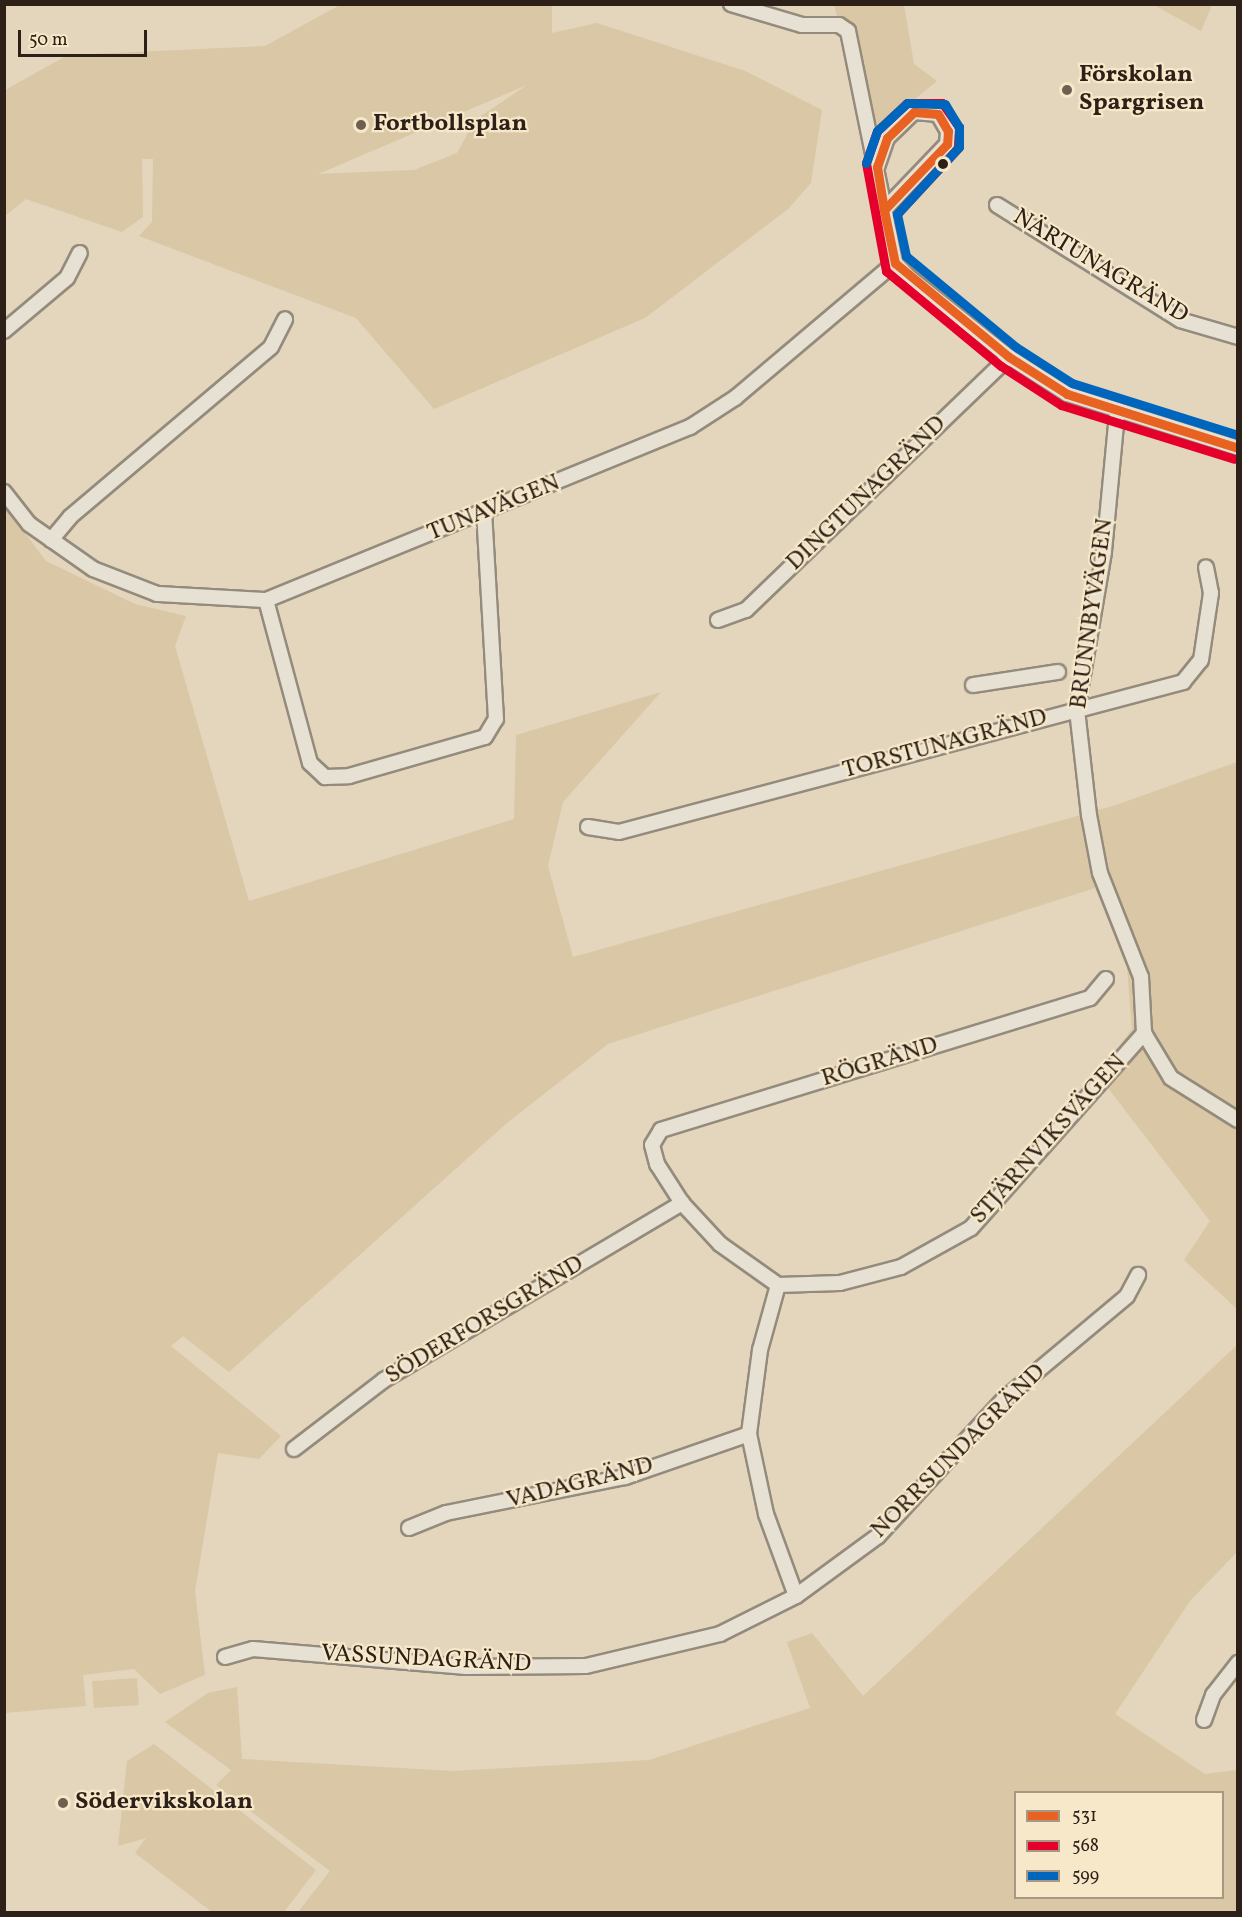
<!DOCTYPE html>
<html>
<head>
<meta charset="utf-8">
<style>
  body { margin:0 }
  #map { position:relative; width:1242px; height:1917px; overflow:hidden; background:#e3d6bc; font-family:Vollkorn,serif }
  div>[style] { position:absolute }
  .green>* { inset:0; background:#d9c7a5; transform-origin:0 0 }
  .roads { filter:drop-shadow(2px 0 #948b7c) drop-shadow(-2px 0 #948b7c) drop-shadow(0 2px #948b7c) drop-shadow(0 -2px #948b7c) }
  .street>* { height:14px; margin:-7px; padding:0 7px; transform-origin:7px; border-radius:7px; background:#e7e1d4 }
  .bus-1>* { height:9px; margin:-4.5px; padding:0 4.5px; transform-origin:4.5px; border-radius:4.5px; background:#e86222 }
  .bus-2>* { height:9px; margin:-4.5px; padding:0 4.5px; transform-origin:4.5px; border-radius:4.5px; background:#e4002b }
  .bus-3>* { height:9px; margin:-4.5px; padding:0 4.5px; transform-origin:4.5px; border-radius:4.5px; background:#0065bd }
  .dots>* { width:16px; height:16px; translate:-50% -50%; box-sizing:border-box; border:3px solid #f7e8c9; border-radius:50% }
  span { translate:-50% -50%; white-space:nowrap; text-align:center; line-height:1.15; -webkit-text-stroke:4.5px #f7e8c9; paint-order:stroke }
  .poi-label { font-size:24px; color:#2d2018; font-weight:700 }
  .left { translate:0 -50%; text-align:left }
  .street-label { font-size:24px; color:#2d2018 }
  .frame { position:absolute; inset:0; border:6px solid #2d2018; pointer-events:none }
  .legend { position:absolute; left:1014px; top:1791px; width:210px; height:108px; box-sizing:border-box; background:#f7e8c9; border:2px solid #a69882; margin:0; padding:8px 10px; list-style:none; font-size:18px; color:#2d2018 }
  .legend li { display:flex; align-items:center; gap:12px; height:30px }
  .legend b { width:30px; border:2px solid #a69882 }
  .scale { position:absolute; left:18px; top:30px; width:129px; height:27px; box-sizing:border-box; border:3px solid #2d2018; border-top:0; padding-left:8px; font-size:18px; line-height:21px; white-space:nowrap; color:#2d2018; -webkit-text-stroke:4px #f7e8c9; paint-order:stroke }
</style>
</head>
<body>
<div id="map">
  <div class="green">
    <div style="clip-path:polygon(evenodd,340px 5px,552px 5px,552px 33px,597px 23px,745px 71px,822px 110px,811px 183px,788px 209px,645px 318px,434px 409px,356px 318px,139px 236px,152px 222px,153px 159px,142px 159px,143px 217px,122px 232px,26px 199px,5px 216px,5px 90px,68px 55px,265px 46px,340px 5px,527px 85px,475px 120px,457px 153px,414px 170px,318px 174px,527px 85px)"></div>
    <div style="clip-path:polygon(834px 5px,904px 5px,914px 64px,937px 81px,878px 129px,870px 98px,857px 101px)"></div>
    <div style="clip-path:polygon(1154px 5px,1212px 5px,1201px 31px)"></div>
    <div style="clip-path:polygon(4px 505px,46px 561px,135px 604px,186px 616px,175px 646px,249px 901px,514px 819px,516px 735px,661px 692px,563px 802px,548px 866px,573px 957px,1113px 806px,1237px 762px,1237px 1309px,1184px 1260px,1210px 1221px,1098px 1075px,1132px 1029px,1127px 967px,1095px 888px,608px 1044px,508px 1122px,229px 1372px,183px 1336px,171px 1346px,281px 1436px,259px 1459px,218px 1453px,195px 1591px,205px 1675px,160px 1694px,134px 1669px,83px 1675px,86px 1706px,5px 1713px)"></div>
    <div style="clip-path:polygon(evenodd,1237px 1345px,1237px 1552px,1190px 1601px,1115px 1714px,1205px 1774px,1237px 1770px,1237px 1912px,298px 1912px,330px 1871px,216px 1785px,231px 1770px,165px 1722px,208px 1693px,237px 1687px,242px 1759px,454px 1771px,649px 1760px,810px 1708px,787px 1642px,812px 1633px,863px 1696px,1237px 1345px,1016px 1792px,1222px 1792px,1222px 1898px,1016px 1898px,1016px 1792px)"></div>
    <div style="left:137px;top:1678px;width:27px;height:45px;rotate:86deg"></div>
    <div style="clip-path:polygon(154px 1744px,316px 1870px,284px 1912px,212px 1912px,135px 1853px,146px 1838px,118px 1846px,127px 1761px)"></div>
  </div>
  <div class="roads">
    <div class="street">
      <div style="left:731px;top:4px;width:74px;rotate:16.5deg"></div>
      <div style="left:802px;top:25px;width:37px"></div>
      <div style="left:839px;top:25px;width:11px;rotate:34deg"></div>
      <div style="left:848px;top:31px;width:237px;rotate:78.5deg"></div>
      <div style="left:895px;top:263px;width:21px;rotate:45deg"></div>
      <div style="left:910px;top:278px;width:127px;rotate:38.6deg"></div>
      <div style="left:1009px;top:357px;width:69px;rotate:32.5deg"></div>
      <div style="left:1067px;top:394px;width:179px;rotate:17.5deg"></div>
      <div style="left:877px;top:167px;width:31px;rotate:-71deg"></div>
      <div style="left:887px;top:138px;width:37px;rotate:-44deg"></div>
      <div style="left:914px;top:112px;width:24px;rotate:5deg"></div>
      <div style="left:938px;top:114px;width:20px;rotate:60deg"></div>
      <div style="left:948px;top:131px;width:13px;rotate:94deg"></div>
      <div style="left:947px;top:144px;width:91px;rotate:133.7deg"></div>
      <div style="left:997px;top:205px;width:216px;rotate:32.1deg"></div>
      <div style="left:1180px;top:320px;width:60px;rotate:16.3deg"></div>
      <div style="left:4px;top:331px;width:82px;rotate:-40.1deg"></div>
      <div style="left:67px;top:278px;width:28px;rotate:-63deg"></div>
      <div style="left:1117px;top:414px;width:139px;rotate:95.4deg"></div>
      <div style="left:1104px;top:552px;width:160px;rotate:99.7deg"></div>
      <div style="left:1077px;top:710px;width:106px;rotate:83.5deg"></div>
      <div style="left:1089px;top:815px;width:59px;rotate:79.3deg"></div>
      <div style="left:1100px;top:873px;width:112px;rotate:68.5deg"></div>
      <div style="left:1141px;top:977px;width:56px;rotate:86.9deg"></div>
      <div style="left:1144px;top:1033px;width:52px;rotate:59deg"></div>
      <div style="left:1171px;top:1078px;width:79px;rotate:32.1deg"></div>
      <div style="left:4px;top:492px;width:41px;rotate:52deg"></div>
      <div style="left:29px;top:524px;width:78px;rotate:35.1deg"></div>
      <div style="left:93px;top:569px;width:69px;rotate:21.3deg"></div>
      <div style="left:157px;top:594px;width:109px;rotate:3.2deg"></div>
      <div style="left:266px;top:600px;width:458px;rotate:-22.2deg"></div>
      <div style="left:690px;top:427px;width:54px;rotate:-32.8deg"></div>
      <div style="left:735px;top:398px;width:209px;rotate:-40.2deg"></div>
      <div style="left:51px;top:540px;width:30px;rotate:-50deg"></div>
      <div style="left:70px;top:517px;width:263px;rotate:-40.2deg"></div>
      <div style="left:271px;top:347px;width:31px;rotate:-63deg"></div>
      <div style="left:266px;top:600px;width:169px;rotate:74.9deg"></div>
      <div style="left:310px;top:763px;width:21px;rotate:43deg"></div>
      <div style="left:325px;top:777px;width:24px;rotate:-2deg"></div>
      <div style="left:349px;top:776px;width:141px;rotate:-16deg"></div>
      <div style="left:485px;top:737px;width:21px;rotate:-59deg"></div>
      <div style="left:496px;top:719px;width:206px;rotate:-93.3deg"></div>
      <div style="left:718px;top:620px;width:30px;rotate:-20deg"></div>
      <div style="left:746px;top:610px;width:365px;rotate:-43.9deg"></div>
      <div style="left:973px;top:685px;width:86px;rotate:-8.7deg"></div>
      <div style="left:588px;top:827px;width:31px;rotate:9deg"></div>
      <div style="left:619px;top:832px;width:584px;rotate:-14.89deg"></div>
      <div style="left:1183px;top:682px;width:28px;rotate:-51deg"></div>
      <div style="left:1201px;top:660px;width:68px;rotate:-81.5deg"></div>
      <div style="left:1211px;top:593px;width:26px;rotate:-101deg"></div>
      <div style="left:1106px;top:979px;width:25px;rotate:130deg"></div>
      <div style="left:1090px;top:998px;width:449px;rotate:162.9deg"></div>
      <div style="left:661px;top:1130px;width:17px;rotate:121deg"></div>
      <div style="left:652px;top:1145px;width:20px;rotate:75deg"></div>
      <div style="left:657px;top:1164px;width:46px;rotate:57.3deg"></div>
      <div style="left:682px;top:1203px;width:56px;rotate:47.2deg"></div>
      <div style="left:720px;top:1244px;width:71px;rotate:35.3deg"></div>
      <div style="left:778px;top:1285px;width:62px;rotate:-1.8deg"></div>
      <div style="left:840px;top:1283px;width:63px;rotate:-14.7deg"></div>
      <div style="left:901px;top:1267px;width:80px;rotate:-29.1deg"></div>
      <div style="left:971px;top:1228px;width:261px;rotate:-48.4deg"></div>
      <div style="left:778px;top:1285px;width:67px;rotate:105.5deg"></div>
      <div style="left:760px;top:1350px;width:85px;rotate:97.5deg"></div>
      <div style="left:749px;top:1434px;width:82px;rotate:78deg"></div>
      <div style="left:766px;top:1514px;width:87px;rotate:69.9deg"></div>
      <div style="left:294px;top:1449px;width:113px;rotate:-37.5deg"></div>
      <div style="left:384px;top:1380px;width:347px;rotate:-30.7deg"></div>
      <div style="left:409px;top:1528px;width:40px;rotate:-22deg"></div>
      <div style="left:446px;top:1513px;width:183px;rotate:-11.4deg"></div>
      <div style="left:625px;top:1477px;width:131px;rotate:-19.1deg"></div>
      <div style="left:225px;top:1657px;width:29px;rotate:-16deg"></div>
      <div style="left:253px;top:1649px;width:214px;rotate:4.8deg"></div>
      <div style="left:466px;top:1667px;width:120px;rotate:-0.5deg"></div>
      <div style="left:586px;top:1666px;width:138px;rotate:-13.4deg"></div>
      <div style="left:720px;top:1634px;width:85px;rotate:-26.6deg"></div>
      <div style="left:796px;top:1596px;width:102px;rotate:-36.2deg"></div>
      <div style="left:878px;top:1536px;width:186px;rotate:-47.4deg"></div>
      <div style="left:1004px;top:1399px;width:160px;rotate:-39.9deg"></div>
      <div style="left:1127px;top:1296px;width:24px;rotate:-62deg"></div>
      <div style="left:1204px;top:1720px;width:27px;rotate:-70deg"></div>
      <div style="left:1213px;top:1695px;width:41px;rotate:-52deg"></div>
    </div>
  </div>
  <div class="bus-1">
    <div style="left:914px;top:112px;width:24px;rotate:5deg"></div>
    <div style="left:938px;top:114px;width:20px;rotate:60deg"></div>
    <div style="left:948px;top:131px;width:13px;rotate:94deg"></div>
    <div style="left:947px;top:144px;width:91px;rotate:133.7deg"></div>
    <div style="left:884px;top:210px;width:44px;rotate:-99.2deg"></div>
    <div style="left:877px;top:167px;width:31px;rotate:-71deg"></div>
    <div style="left:887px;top:138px;width:37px;rotate:-44deg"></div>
    <div style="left:884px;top:210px;width:54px;rotate:78.3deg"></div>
    <div style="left:895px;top:263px;width:148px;rotate:39.5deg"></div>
    <div style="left:1009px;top:357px;width:69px;rotate:32.5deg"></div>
    <div style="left:1067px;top:394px;width:179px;rotate:17.5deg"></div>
  </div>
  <div class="bus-2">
    <div style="left:897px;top:214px;width:90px;rotate:-47.3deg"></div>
    <div style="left:958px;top:148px;width:21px;rotate:-87deg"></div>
    <div style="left:959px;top:127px;width:29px;rotate:-125deg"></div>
    <div style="left:942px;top:103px;width:35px;rotate:180deg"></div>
    <div style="left:907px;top:103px;width:41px;rotate:137deg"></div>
    <div style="left:877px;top:131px;width:34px;rotate:109deg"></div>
    <div style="left:866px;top:163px;width:110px;rotate:79.5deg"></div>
    <div style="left:886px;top:271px;width:149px;rotate:39.6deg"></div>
    <div style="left:1001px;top:366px;width:72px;rotate:33deg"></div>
    <div style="left:1061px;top:405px;width:181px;rotate:17.3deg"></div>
  </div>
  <div class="bus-3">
    <div style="left:866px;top:163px;width:34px;rotate:-71deg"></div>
    <div style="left:877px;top:131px;width:41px;rotate:-43deg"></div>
    <div style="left:907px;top:103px;width:38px;rotate:2deg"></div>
    <div style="left:945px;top:104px;width:27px;rotate:59deg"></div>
    <div style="left:959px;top:127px;width:20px;rotate:90deg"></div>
    <div style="left:959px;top:147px;width:91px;rotate:132.8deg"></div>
    <div style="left:897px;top:214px;width:43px;rotate:77.9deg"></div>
    <div style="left:906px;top:256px;width:143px;rotate:39.6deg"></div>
    <div style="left:1016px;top:347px;width:67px;rotate:32.7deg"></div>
    <div style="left:1072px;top:383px;width:174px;rotate:17.4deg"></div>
  </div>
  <div class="dots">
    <div style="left:1067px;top:90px;background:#6d6051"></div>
    <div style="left:361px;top:125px;background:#6d6051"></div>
    <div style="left:943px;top:164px;background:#2d2018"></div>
    <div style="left:63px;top:1803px;background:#6d6051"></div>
  </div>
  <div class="poi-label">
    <span class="left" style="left:1079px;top:90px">Förskolan<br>Spargrisen</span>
    <span class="left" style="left:373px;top:125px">Fortbollsplan</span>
    <span class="left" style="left:75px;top:1803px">Södervikskolan</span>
  </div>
  <div class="street-label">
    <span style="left:1100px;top:267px;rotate:31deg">NÄRTUNAGRÄND</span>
    <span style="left:867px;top:494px;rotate:-44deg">DINGTUNAGRÄND</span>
    <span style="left:494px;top:509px;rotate:-22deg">TUNAVÄGEN</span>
    <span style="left:1093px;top:614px;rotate:-82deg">BRUNNBYVÄGEN</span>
    <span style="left:945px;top:745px;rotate:-15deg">TORSTUNAGRÄND</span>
    <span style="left:880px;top:1063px;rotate:-17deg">RÖGRÄND</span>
    <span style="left:1049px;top:1140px;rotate:-48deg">STJÄRNVIKSVÄGEN</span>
    <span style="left:485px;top:1321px;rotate:-31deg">SÖDERFORSGRÄND</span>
    <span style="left:959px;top:1452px;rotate:-45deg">NORRSUNDAGRÄND</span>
    <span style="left:580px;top:1484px;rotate:-14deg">VADAGRÄND</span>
    <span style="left:426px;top:1660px;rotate:3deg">VASSUNDAGRÄND</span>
  </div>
  <div class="frame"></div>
  <ul class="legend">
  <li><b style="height:8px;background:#e86222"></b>531</li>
  <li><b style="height:8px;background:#e4002b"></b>568</li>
  <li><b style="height:8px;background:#0065bd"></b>599</li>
  </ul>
  <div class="scale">50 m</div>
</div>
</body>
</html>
